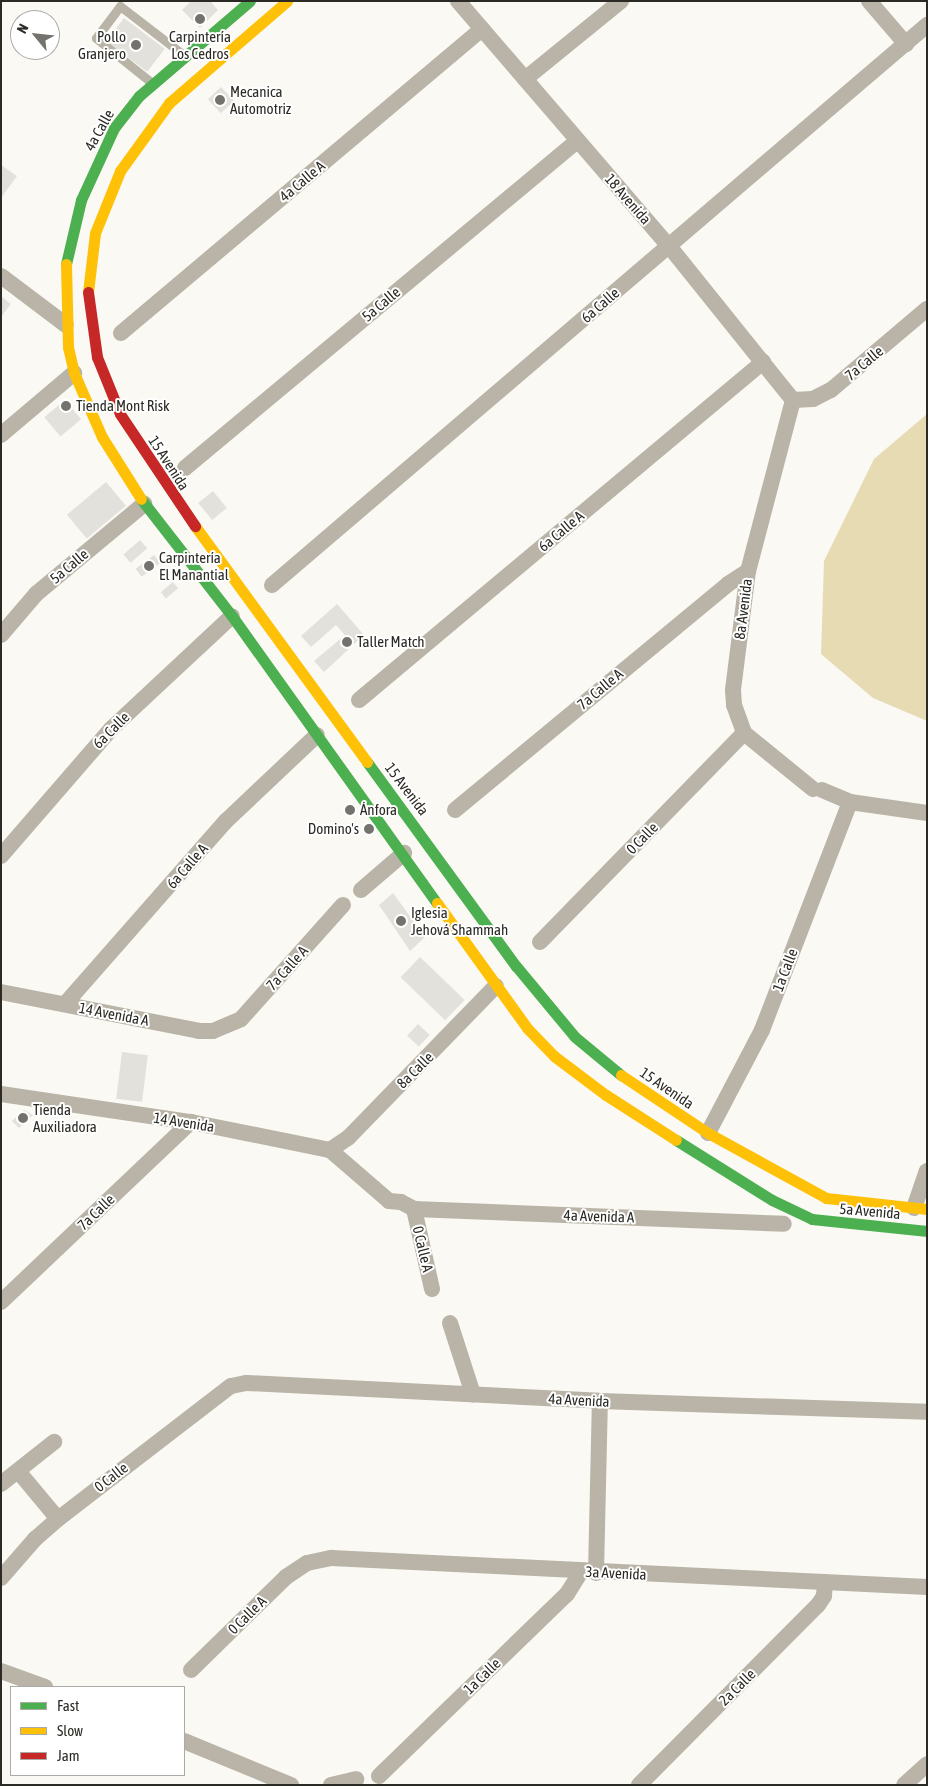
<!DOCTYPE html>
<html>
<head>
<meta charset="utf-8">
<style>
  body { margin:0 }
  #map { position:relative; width:928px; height:1786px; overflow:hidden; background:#faf9f4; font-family:"Asap Condensed",sans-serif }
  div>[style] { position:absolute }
  .forest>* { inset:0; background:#e7dbb4 }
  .building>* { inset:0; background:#e2e1dc; transform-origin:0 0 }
  .lane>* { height:9px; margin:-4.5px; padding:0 4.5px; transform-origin:4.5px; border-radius:4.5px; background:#b9b4a7 }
  .street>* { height:16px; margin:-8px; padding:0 8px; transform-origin:8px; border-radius:8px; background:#b9b4a7 }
  .fast>* { height:11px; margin:-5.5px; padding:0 5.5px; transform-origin:5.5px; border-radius:5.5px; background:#4caf50 }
  .slow>* { height:11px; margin:-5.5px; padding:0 5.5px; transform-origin:5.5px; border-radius:5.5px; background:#ffc107 }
  .jam>* { height:11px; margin:-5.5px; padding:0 5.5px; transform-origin:5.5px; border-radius:5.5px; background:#c62828 }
  .dots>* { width:14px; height:14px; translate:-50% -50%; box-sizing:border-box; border:2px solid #fff; border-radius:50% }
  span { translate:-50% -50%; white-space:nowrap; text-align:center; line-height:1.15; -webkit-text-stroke:4px #fff; paint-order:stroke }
  .poi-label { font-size:15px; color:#2b2a24 }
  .right { translate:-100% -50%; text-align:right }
  .left { translate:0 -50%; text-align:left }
  .street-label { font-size:15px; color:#2b2a24 }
  .frame { position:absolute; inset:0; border:2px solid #2b2a24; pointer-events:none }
  .legend { position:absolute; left:10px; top:1686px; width:175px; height:90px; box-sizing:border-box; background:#fff; border:1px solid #aaaaa7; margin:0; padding:6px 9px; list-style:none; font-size:15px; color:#2b2a24 }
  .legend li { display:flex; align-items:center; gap:10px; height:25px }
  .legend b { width:25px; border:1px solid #aaaaa7 }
  .north { position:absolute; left:10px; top:10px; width:50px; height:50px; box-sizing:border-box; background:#fff; border:1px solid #aaaaa7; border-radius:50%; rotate:298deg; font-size:14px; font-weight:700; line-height:20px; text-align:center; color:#2b2a24 }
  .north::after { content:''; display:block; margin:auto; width:18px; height:22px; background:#73726d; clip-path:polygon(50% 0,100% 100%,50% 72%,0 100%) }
</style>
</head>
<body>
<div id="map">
  <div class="forest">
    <div style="clip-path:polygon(927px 414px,927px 721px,873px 698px,821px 654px,824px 561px,874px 459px)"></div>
  </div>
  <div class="building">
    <div style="clip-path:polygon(191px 1px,210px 1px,218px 10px,200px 28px,182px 10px)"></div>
    <div style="left:124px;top:18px;width:51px;height:29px;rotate:37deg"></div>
    <div style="left:221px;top:87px;width:19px;height:18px;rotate:47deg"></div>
    <div style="clip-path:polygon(1px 165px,17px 176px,1px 198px)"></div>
    <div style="clip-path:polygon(1px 296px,11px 304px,1px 317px)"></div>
    <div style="left:65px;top:400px;width:25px;height:27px;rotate:50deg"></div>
    <div style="left:106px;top:482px;width:31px;height:51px;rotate:50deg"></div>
    <div style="left:213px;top:491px;width:22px;height:19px;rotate:51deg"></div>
    <div style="left:140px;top:540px;width:11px;height:22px;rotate:49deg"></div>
    <div style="left:154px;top:555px;width:10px;height:23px;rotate:53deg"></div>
    <div style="left:173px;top:582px;width:8px;height:16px;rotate:50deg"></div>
    <div style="clip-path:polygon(337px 604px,364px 635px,324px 672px,314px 661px,345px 635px,336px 625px,311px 647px,301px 636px)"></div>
    <div style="clip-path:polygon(393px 893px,425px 937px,410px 951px,379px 905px)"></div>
    <div style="left:420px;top:957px;width:62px;height:28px;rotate:44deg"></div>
    <div style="left:418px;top:1024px;width:16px;height:16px;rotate:43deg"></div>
    <div style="left:122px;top:1052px;width:26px;height:47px;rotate:7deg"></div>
    <div style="clip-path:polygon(24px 1110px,33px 1115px,19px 1128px,12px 1121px)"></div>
  </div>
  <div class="lane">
    <div style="left:152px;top:83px;width:72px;rotate:-141.2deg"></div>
    <div style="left:96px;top:38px;width:40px;rotate:-53deg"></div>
    <div style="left:120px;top:6px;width:82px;rotate:37.6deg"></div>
  </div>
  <div class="street">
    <div style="left:458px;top:1px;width:323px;rotate:49.3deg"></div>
    <div style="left:669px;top:246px;width:198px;rotate:51.2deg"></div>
    <div style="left:869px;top:1px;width:57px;rotate:49.3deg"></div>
    <div style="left:525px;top:79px;width:124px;rotate:-39.1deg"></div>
    <div style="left:1px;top:276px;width:81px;rotate:37deg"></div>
    <div style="left:121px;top:333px;width:472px;rotate:-40.1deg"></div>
    <div style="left:793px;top:400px;width:177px;rotate:104.7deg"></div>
    <div style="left:748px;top:571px;width:120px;rotate:97.2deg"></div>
    <div style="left:733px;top:690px;width:15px;rotate:86deg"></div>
    <div style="left:734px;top:705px;width:30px;rotate:70deg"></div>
    <div style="left:744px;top:733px;width:89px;rotate:39.1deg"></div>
    <div style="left:793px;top:400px;width:20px;rotate:-3deg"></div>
    <div style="left:813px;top:399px;width:20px;rotate:-27deg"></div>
    <div style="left:831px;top:390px;width:126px;rotate:-40.2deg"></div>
    <div style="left:1px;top:435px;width:96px;rotate:-40.3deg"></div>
    <div style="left:185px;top:468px;width:510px;rotate:-39.83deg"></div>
    <div style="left:272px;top:585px;width:862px;rotate:-40.53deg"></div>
    <div style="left:1px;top:635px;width:54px;rotate:-49.5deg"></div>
    <div style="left:36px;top:594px;width:141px;rotate:-39.8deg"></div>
    <div style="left:359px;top:700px;width:527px;rotate:-39.92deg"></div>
    <div style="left:822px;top:790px;width:30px;rotate:23deg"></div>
    <div style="left:850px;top:802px;width:78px;rotate:8.1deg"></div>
    <div style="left:455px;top:810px;width:354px;rotate:-39.6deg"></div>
    <div style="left:728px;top:584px;width:24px;rotate:-33deg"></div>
    <div style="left:1px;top:856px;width:169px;rotate:-49.1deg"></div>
    <div style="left:112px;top:728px;width:164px;rotate:-43deg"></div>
    <div style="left:361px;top:890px;width:57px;rotate:-40.7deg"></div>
    <div style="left:540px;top:942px;width:292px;rotate:-45.7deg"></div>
    <div style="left:1px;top:992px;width:202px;rotate:11.1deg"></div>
    <div style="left:199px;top:1031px;width:14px"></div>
    <div style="left:213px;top:1031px;width:30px;rotate:-23deg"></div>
    <div style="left:241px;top:1019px;width:153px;rotate:-48.2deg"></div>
    <div style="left:65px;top:1004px;width:244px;rotate:-48.7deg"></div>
    <div style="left:226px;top:821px;width:125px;rotate:-43.4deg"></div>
    <div style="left:1px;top:1094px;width:192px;rotate:8.4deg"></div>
    <div style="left:191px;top:1122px;width:142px;rotate:11.4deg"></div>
    <div style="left:330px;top:1150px;width:78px;rotate:40.8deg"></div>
    <div style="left:389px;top:1201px;width:12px;rotate:5deg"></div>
    <div style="left:401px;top:1202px;width:15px;rotate:28deg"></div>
    <div style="left:414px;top:1209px;width:370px;rotate:2.3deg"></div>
    <div style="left:708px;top:1133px;width:116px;rotate:-62.3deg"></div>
    <div style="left:762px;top:1030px;width:244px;rotate:-68.9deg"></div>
    <div style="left:330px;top:1150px;width:22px;rotate:-34deg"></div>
    <div style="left:348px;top:1138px;width:212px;rotate:-45.8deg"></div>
    <div style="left:914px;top:1208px;width:39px;rotate:-71deg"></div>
    <div style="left:414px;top:1209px;width:82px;rotate:77.3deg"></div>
    <div style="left:1px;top:1302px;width:262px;rotate:-43.5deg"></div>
    <div style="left:450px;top:1323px;width:75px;rotate:72.1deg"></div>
    <div style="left:18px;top:1471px;width:62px;rotate:50.2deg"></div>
    <div style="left:1px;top:1484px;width:68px;rotate:-38.4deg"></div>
    <div style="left:596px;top:1573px;width:172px;rotate:-88.7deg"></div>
    <div style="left:1px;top:1578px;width:52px;rotate:-48.9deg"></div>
    <div style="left:35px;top:1539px;width:30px;rotate:-41deg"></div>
    <div style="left:58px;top:1519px;width:218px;rotate:-37.6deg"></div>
    <div style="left:231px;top:1386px;width:16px;rotate:-11deg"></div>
    <div style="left:247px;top:1383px;width:353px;rotate:2.9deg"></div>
    <div style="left:600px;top:1401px;width:327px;rotate:1.9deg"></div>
    <div style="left:191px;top:1670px;width:133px;rotate:-44.4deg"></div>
    <div style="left:286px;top:1577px;width:25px;rotate:-34deg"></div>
    <div style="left:307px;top:1563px;width:25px;rotate:-12deg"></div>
    <div style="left:331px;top:1558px;width:597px;rotate:2.79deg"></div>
    <div style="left:1px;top:1671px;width:47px;rotate:20deg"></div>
    <div style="left:184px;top:1741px;width:116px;rotate:22.4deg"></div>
    <div style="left:379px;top:1776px;width:262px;rotate:-44.1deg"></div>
    <div style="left:567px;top:1594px;width:26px;rotate:-58deg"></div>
    <div style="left:331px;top:1785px;width:26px;rotate:-13deg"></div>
    <div style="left:639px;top:1785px;width:254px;rotate:-45.2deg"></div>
    <div style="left:818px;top:1605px;width:11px;rotate:-56deg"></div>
    <div style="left:824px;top:1596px;width:13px;rotate:-86deg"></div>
    <div style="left:904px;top:1785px;width:31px;rotate:-42deg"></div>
  </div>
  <div class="fast">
    <div style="left:66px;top:264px;width:66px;rotate:-76.8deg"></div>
    <div style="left:81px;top:200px;width:79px;rotate:-65.4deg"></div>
    <div style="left:114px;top:128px;width:41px;rotate:-52deg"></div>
    <div style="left:139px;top:96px;width:146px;rotate:-40.6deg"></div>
    <div style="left:141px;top:499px;width:148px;rotate:52.1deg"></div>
    <div style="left:232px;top:616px;width:353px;rotate:54.5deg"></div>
    <div style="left:367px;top:762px;width:253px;rotate:53.9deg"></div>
    <div style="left:516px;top:966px;width:92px;rotate:50.3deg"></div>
    <div style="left:575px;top:1037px;width:60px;rotate:39.6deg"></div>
    <div style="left:676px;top:1140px;width:113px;rotate:32deg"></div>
    <div style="left:772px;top:1200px;width:44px;rotate:25.4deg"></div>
    <div style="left:812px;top:1219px;width:116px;rotate:6deg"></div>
  </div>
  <div class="slow">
    <div style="left:66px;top:264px;width:83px;rotate:88.6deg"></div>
    <div style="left:68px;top:347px;width:27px;rotate:77deg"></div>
    <div style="left:74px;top:373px;width:70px;rotate:66.4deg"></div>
    <div style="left:102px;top:437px;width:73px;rotate:57.8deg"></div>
    <div style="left:88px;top:292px;width:59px;rotate:-83.2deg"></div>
    <div style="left:95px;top:233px;width:67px;rotate:-68deg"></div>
    <div style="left:120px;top:171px;width:84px;rotate:-54.2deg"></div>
    <div style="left:169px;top:103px;width:156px;rotate:-40.8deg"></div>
    <div style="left:195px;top:526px;width:292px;rotate:53.9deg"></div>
    <div style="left:437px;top:903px;width:154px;rotate:54.2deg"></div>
    <div style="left:527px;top:1028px;width:39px;rotate:46deg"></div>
    <div style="left:554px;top:1056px;width:65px;rotate:36.9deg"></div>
    <div style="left:606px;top:1095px;width:83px;rotate:32.7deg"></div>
    <div style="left:621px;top:1075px;width:105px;rotate:33.7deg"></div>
    <div style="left:708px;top:1133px;width:135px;rotate:28.8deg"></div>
    <div style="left:826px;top:1198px;width:102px;rotate:6.2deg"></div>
  </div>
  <div class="jam">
    <div style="left:88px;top:292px;width:66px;rotate:82.1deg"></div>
    <div style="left:97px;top:357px;width:61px;rotate:68deg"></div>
    <div style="left:120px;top:414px;width:135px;rotate:56.2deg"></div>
  </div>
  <div class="dots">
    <div style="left:200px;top:19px;background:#73726d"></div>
    <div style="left:136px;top:45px;background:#73726d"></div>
    <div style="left:220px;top:100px;background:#73726d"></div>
    <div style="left:66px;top:406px;background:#73726d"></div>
    <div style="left:149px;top:566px;background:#73726d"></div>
    <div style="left:347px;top:642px;background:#73726d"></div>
    <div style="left:350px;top:810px;background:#73726d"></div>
    <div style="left:369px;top:829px;background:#73726d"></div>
    <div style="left:401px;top:921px;background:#73726d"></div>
    <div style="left:23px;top:1118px;background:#73726d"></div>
  </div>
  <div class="poi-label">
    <span class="right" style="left:126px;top:45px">Pollo<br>Granjero</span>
    <span style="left:200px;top:45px">Carpintería<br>Los Cedros</span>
    <span class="left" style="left:230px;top:100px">Mecanica<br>Automotriz</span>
    <span class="left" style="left:76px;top:406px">Tienda Mont Risk</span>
    <span class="left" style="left:159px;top:566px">Carpintería<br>El Manantial</span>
    <span class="left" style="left:357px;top:642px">Taller Match</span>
    <span class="left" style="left:360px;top:810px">Ánfora</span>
    <span class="right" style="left:359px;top:829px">Domino's</span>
    <span class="left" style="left:411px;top:921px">Iglesia<br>Jehová Shammah</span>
    <span class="left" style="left:33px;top:1118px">Tienda<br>Auxiliadora</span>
  </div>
  <div class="street-label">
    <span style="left:99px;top:130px;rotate:-61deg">4a Calle</span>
    <span style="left:302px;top:181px;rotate:-40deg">4a Calle A</span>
    <span style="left:628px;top:199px;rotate:49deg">18 Avenida</span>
    <span style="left:381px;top:304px;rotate:-40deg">5a Calle</span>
    <span style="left:600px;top:305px;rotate:-41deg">6a Calle</span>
    <span style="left:864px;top:363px;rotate:-40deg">7a Calle</span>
    <span style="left:169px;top:463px;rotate:57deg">15 Avenida</span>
    <span style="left:561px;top:531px;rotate:-40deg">6a Calle A</span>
    <span style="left:69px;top:566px;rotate:-40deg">5a Calle</span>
    <span style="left:743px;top:609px;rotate:-83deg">8a Avenida</span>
    <span style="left:600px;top:689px;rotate:-40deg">7a Calle A</span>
    <span style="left:111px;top:730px;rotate:-45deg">6a Calle</span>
    <span style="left:407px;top:789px;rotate:53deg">15 Avenida</span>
    <span style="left:642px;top:838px;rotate:-46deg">0 Calle</span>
    <span style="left:187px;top:866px;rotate:-49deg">6a Calle A</span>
    <span style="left:287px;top:968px;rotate:-48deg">7a Calle A</span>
    <span style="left:785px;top:970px;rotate:-69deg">1a Calle</span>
    <span style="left:114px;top:1014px;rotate:11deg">14 Avenida A</span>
    <span style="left:415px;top:1070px;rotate:-45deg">8a Calle</span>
    <span style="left:667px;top:1088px;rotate:34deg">15 Avenida</span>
    <span style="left:184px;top:1122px;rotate:9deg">14 Avenida</span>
    <span style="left:870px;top:1211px;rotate:5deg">5a Avenida</span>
    <span style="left:96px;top:1212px;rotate:-44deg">7a Calle</span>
    <span style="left:599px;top:1216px;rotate:2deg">4a Avenida A</span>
    <span style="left:423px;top:1249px;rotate:77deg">0 Calle A</span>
    <span style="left:579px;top:1400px;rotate:3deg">4a Avenida</span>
    <span style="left:111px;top:1477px;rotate:-38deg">0 Calle</span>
    <span style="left:616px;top:1573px;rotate:3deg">3a Avenida</span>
    <span style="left:247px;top:1615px;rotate:-45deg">0 Calle A</span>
    <span style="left:482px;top:1676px;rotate:-44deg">1a Calle</span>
    <span style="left:737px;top:1687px;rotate:-45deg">2a Calle</span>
  </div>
  <div class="frame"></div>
  <ul class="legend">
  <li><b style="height:6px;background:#4caf50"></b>Fast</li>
  <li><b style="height:6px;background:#ffc107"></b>Slow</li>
  <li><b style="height:6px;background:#c62828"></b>Jam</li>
  </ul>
  <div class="north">N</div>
</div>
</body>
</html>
